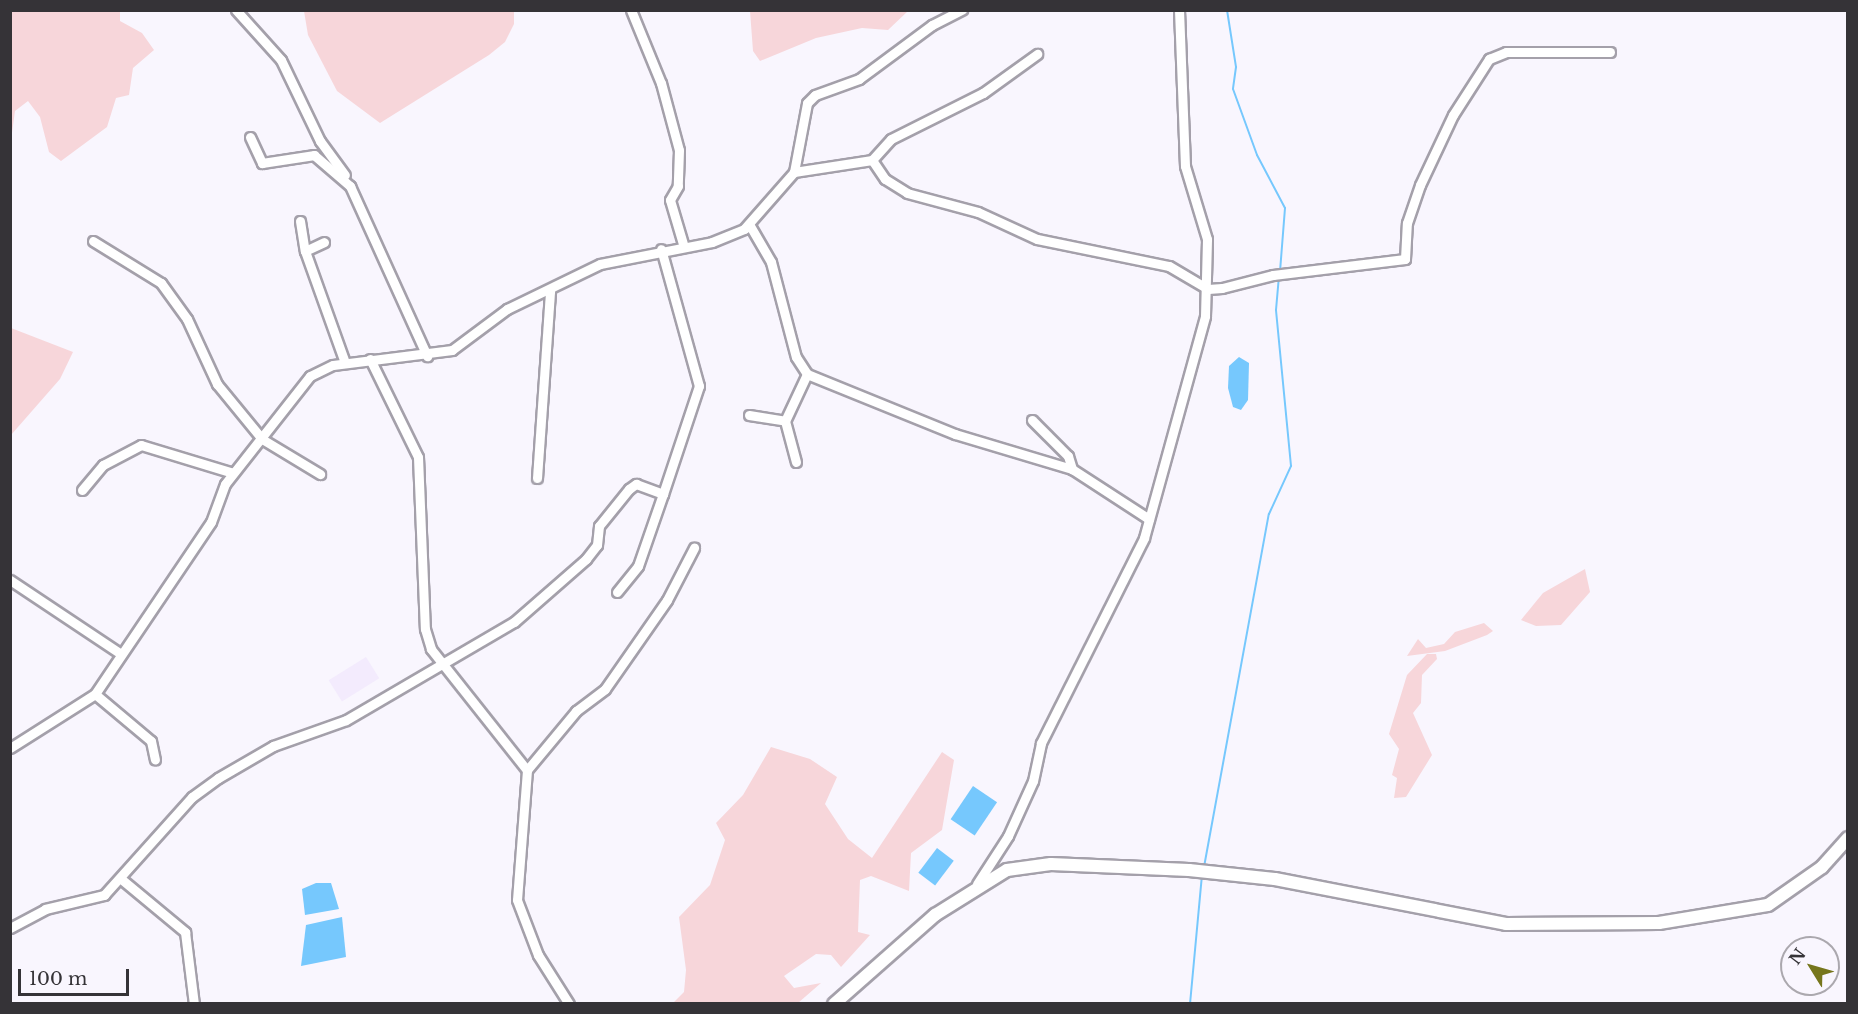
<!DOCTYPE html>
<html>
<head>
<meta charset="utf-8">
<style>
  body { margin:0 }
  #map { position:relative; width:1858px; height:1014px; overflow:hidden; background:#f9f6fe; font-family:"Libre Baskerville",serif }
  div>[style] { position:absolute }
  .built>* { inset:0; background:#f3ebfd; transform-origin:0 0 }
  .green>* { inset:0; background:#f7d6da }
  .water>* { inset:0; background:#76c8fd; transform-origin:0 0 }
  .stream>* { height:2px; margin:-1px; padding:0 1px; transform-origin:1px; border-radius:1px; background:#76c8fd }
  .roads { filter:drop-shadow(2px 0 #a4a0aa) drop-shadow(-2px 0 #a4a0aa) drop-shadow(0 2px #a4a0aa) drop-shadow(0 -2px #a4a0aa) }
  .minor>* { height:9px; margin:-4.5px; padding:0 4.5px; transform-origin:4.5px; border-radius:4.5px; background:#fff }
  .major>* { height:12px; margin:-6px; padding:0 6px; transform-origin:6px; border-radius:6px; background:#fff }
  span { translate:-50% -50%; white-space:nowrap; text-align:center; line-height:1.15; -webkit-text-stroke:6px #f9f6fe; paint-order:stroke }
  .frame { position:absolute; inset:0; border:12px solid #353337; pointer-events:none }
  .north { position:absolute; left:1780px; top:936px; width:60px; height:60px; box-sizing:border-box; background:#f9f6fe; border:2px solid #aba8ae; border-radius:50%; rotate:307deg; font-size:16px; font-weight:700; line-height:24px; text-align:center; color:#353337 }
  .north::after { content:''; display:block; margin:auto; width:21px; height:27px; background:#76761c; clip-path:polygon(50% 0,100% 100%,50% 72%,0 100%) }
  .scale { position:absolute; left:18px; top:969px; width:111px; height:27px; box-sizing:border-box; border:3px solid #353337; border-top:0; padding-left:8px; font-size:18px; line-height:21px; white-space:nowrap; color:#353337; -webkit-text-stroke:4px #f9f6fe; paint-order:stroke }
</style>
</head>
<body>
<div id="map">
  <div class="built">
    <div style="left:366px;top:657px;width:25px;height:44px;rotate:58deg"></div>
  </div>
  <div class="green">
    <div style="clip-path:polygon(11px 10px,120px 11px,120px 21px,142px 33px,154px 50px,133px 68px,129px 95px,116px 98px,107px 127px,61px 161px,49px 152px,40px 117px,28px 101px,15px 111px,11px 140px)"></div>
    <div style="clip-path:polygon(304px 11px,514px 11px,514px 24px,505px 42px,489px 55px,380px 123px,337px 91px,308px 35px)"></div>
    <div style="clip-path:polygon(750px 11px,908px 11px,888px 30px,862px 28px,816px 38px,760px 61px,753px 51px)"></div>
    <div style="clip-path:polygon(11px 328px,73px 352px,60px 379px,11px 435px)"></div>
    <div style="clip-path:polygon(1585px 569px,1590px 592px,1561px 625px,1536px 626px,1521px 620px,1543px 593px)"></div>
    <div style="clip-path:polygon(1484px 623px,1493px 631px,1487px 635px,1445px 651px,1407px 656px,1418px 639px,1426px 648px,1444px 644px,1455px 632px)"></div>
    <div style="clip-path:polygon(1427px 654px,1436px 654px,1437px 659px,1422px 675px,1421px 703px,1413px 713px,1432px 755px,1406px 797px,1394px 798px,1397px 778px,1392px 775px,1399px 749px,1389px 734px,1407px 675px)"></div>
    <div style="clip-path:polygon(771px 747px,810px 759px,837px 777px,825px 804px,848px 839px,872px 858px,942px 752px,954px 760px,942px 830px,911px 853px,909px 891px,871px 876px,860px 880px,858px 932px,870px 935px,841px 967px,831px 955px,816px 954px,784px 976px,794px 988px,821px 983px,798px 1003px,673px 1003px,684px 992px,686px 970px,679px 917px,710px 885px,725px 840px,716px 823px,743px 795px)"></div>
  </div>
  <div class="water">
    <div style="clip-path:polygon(1239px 357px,1249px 363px,1248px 400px,1241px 410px,1233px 407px,1228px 388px,1229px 366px)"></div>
    <div style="left:973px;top:786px;width:29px;height:40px;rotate:34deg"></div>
    <div style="left:937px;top:848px;width:21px;height:31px;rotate:37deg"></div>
    <div style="clip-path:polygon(316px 883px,331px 883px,339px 909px,305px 915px,302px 889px)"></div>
    <div style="clip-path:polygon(342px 917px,346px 957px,301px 966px,306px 925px)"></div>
  </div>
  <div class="stream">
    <div style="left:1227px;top:10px;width:58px;rotate:81deg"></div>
    <div style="left:1236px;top:67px;width:22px;rotate:98deg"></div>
    <div style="left:1233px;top:89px;width:70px;rotate:70deg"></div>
    <div style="left:1257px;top:155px;width:60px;rotate:62.2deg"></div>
    <div style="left:1285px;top:208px;width:63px;rotate:94.5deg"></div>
    <div style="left:1204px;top:867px;width:359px;rotate:-79.6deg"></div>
    <div style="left:1269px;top:514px;width:53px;rotate:-65.4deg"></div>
    <div style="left:1291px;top:466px;width:157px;rotate:-95.5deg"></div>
    <div style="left:1276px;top:310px;width:34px;rotate:-85deg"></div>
    <div style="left:1190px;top:1004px;width:130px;rotate:-84.7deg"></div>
  </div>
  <div class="roads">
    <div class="minor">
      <div style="left:236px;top:10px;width:67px;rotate:48deg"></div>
      <div style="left:281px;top:60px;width:90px;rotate:64.3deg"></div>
      <div style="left:320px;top:141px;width:42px;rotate:53.7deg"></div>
      <div style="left:631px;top:10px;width:79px;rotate:67.7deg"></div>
      <div style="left:661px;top:83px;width:69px;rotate:75deg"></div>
      <div style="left:679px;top:150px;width:36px;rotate:92deg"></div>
      <div style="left:678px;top:186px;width:16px;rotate:120deg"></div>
      <div style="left:670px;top:200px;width:46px;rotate:73.5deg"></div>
      <div style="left:250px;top:137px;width:29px;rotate:65deg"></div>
      <div style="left:262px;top:163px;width:53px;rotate:-8.7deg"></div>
      <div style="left:314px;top:155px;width:48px;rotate:40.7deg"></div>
      <div style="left:350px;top:186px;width:187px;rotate:65.6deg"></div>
      <div style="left:872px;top:160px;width:28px;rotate:-48deg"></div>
      <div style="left:891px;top:139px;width:103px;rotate:-26.6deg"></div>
      <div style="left:983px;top:93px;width:67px;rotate:-35.8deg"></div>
      <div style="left:794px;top:172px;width:79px;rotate:-8.7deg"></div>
      <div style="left:872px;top:160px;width:23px;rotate:56deg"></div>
      <div style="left:885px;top:179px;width:26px;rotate:32deg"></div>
      <div style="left:907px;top:193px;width:73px;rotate:15deg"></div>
      <div style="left:978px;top:212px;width:65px;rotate:24.6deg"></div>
      <div style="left:1037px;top:239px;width:135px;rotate:11.6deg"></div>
      <div style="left:1169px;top:266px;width:45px;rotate:30.5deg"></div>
      <div style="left:1208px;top:289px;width:14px;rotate:-4deg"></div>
      <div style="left:1222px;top:288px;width:53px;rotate:-14.3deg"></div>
      <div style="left:1273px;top:275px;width:133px;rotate:-6.9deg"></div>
      <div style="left:1405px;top:259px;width:36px;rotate:-87deg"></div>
      <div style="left:1407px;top:223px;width:40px;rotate:-71.1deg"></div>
      <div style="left:1420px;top:185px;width:77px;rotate:-64.8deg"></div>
      <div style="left:1453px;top:115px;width:67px;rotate:-57.3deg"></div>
      <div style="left:1489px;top:59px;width:18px;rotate:-22deg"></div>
      <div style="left:1506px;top:52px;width:104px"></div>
      <div style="left:300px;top:221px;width:30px;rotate:81deg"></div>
      <div style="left:305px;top:251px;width:119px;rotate:70.3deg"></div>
      <div style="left:749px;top:224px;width:44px;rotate:59.9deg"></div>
      <div style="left:771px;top:262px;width:98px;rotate:75.3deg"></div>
      <div style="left:796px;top:357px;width:20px;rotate:57deg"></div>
      <div style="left:807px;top:374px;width:160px;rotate:22.1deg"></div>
      <div style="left:955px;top:434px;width:122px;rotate:16.7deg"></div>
      <div style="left:1072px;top:469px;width:92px;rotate:33deg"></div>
      <div style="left:93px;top:241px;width:80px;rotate:31.7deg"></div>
      <div style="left:161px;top:283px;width:44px;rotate:54.2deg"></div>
      <div style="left:187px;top:319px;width:72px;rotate:65.2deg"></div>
      <div style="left:217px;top:384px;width:71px;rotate:50.7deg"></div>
      <div style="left:262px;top:439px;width:68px;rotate:31.1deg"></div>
      <div style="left:305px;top:251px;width:21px;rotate:-25deg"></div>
      <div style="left:370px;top:359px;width:109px;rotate:63.9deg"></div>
      <div style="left:418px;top:457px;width:172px;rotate:87.7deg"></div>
      <div style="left:425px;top:629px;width:21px;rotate:73deg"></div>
      <div style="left:431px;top:649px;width:154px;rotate:51.6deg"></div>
      <div style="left:527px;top:770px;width:130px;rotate:94.4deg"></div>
      <div style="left:517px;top:900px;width:59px;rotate:69.1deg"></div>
      <div style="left:538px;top:955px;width:58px;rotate:57.7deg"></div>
      <div style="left:749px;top:415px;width:36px;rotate:9deg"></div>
      <div style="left:1032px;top:420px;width:51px;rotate:45deg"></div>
      <div style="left:1068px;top:456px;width:14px;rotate:73deg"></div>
      <div style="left:796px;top:462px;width:42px;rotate:-105deg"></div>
      <div style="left:785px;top:421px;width:52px;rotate:-64.9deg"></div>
      <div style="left:537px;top:478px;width:188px;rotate:-86deg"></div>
      <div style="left:82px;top:490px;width:33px;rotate:-50deg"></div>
      <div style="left:103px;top:465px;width:43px;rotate:-27.8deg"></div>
      <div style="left:141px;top:445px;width:96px;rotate:16.9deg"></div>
      <div style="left:10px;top:580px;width:133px;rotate:33.7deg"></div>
      <div style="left:617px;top:592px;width:33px;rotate:-51deg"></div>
      <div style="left:638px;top:566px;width:76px;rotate:-70.9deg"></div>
      <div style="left:95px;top:694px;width:73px;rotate:40deg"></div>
      <div style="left:151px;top:741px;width:19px;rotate:78deg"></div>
      <div style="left:10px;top:748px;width:101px;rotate:-32.4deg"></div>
      <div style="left:95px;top:694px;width:207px;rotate:-56deg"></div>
      <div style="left:211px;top:522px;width:40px;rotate:-69.8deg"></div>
      <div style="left:225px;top:484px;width:137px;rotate:-51.8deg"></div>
      <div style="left:310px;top:376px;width:25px;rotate:-26deg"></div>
      <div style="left:333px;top:365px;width:120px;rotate:-7.2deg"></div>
      <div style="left:452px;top:350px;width:69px;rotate:-36.7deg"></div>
      <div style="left:507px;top:309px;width:103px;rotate:-25.8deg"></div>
      <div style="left:600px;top:264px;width:114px;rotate:-11.1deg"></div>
      <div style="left:712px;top:242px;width:35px;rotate:-22deg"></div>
      <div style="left:744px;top:229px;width:76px;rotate:-48.7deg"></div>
      <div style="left:794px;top:172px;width:70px;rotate:-79.3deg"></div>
      <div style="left:807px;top:103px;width:11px;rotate:-45deg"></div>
      <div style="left:815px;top:95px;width:47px;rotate:-20deg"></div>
      <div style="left:859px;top:79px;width:91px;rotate:-36.5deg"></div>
      <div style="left:932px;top:25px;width:34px;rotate:-27deg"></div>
      <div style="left:527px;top:770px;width:77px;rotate:-50.3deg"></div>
      <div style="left:576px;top:711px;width:36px;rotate:-37deg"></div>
      <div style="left:605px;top:689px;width:108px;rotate:-55.1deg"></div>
      <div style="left:667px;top:600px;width:59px;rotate:-62.6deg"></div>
      <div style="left:120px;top:878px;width:85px;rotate:39.7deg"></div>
      <div style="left:185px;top:932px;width:73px;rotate:82.9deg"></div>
      <div style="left:977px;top:884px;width:57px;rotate:-57.1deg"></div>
      <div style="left:1008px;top:836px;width:60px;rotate:-65.6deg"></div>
      <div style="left:1033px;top:781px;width:39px;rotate:-78deg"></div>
      <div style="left:1041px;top:743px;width:229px;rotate:-63.3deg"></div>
      <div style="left:1144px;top:538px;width:230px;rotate:-74.6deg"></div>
      <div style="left:1205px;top:316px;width:77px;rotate:-88.5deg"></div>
      <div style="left:1207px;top:239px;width:76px;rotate:-106.8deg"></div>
      <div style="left:1185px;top:166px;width:156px;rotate:-92.2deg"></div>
      <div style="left:10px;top:928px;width:40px;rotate:-28deg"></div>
      <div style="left:45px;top:909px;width:61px;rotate:-13.3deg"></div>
      <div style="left:104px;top:895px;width:132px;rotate:-48.1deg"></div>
      <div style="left:192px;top:797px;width:32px;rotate:-36deg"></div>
      <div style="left:218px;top:778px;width:64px;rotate:-30.2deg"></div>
      <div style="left:273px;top:746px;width:77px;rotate:-19.6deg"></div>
      <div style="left:346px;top:720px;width:194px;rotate:-30.3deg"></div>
      <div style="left:514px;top:622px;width:96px;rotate:-41.2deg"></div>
      <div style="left:586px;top:559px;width:18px;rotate:-52deg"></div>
      <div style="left:597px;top:545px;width:19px;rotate:-84deg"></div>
      <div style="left:599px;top:526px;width:48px;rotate:-51deg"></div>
      <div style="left:629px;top:489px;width:9px;rotate:-36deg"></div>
      <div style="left:636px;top:484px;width:29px;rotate:20deg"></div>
      <div style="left:663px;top:494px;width:114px;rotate:-71.6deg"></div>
      <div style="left:699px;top:386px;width:142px;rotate:-105.5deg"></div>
    </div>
    <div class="major">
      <div style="left:834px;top:1004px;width:135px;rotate:-41.4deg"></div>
      <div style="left:935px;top:915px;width:85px;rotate:-32deg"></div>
      <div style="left:1007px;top:870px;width:44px;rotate:-7.8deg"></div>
      <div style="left:1051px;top:864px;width:138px;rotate:2.5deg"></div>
      <div style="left:1189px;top:870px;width:86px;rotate:6deg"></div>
      <div style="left:1275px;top:879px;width:235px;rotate:11deg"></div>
      <div style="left:1506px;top:924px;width:153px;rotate:-0.4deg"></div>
      <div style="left:1659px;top:923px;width:110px;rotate:-9.4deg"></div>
      <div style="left:1768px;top:905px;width:66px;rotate:-35.1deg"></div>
      <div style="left:1822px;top:867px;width:39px;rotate:-48deg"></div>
    </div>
  </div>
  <div class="frame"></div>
  <div class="north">N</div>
  <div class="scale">100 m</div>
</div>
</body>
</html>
